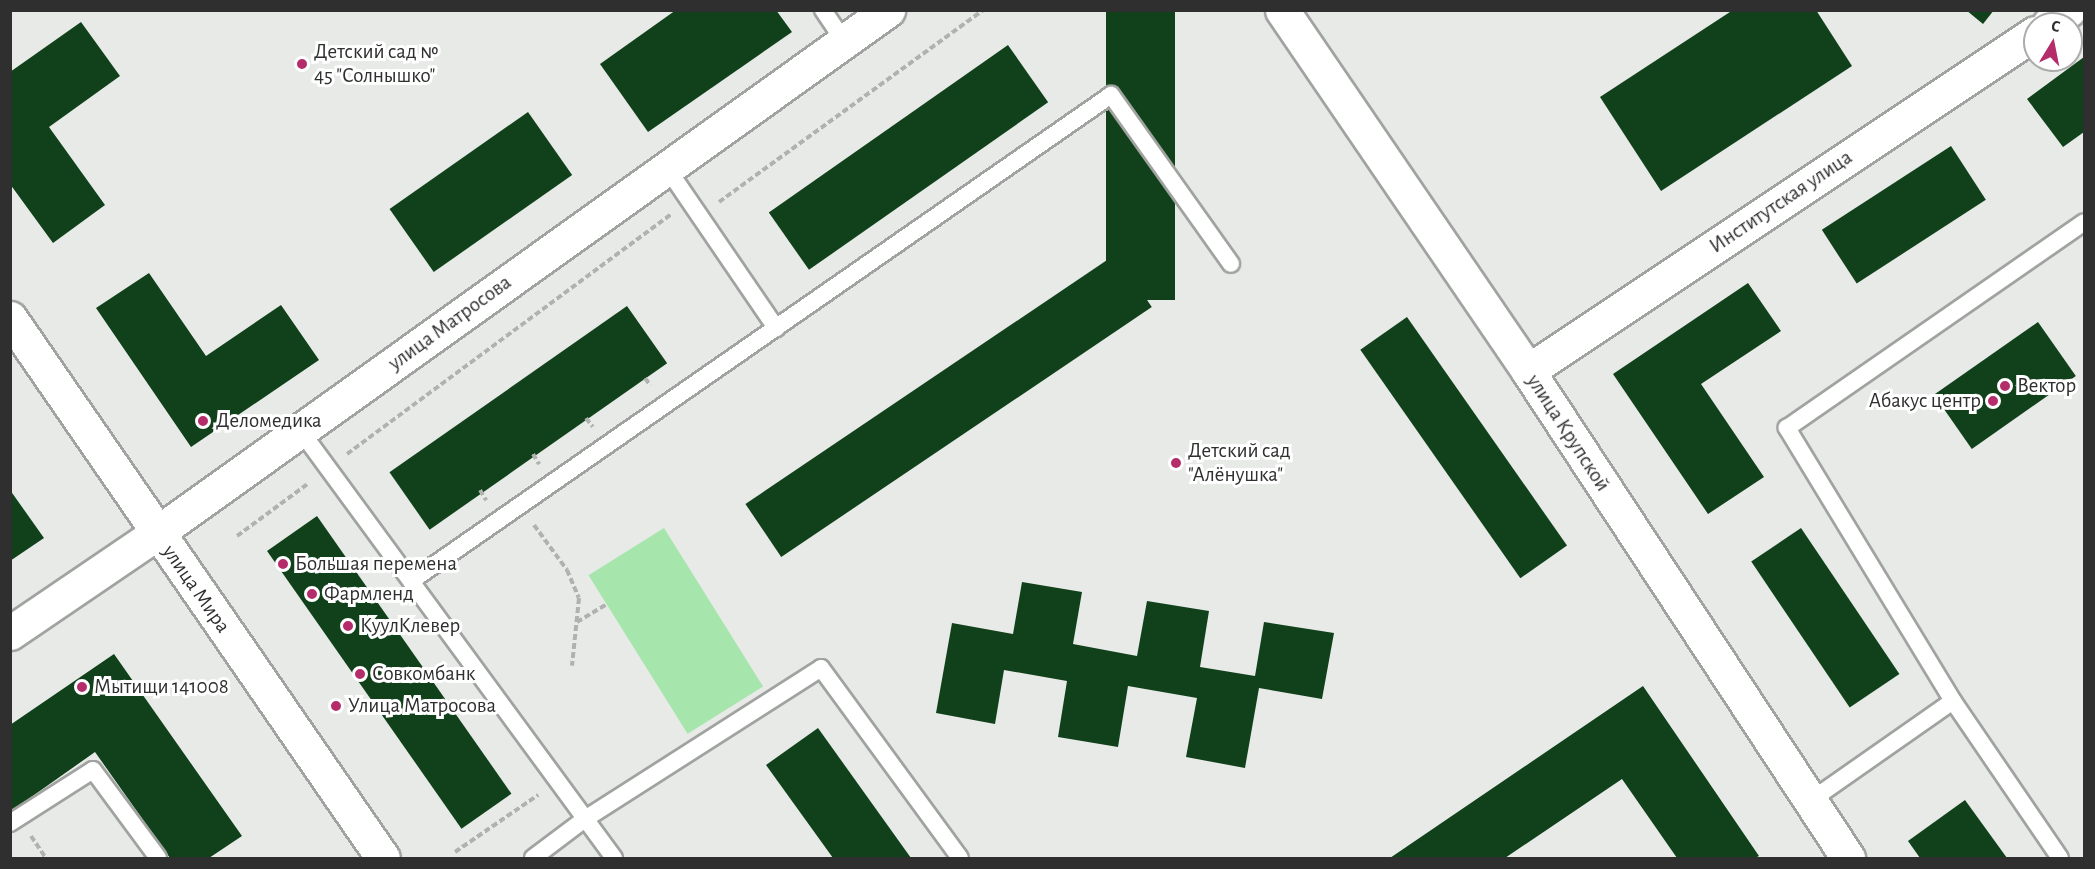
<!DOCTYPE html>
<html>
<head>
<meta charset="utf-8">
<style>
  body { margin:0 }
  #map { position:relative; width:2095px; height:869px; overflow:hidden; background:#e7eae7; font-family:"Alegreya Sans",sans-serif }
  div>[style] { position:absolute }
  .green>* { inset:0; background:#a6e6ad; transform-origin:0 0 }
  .building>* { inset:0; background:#11411b; transform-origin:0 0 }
  .path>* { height:4px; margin-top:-2px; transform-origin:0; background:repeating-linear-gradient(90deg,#afb2af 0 6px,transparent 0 9px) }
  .roads { filter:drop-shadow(2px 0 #a0a3a0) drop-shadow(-2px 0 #a0a3a0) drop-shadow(0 2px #a0a3a0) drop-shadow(0 -2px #a0a3a0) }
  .lane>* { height:16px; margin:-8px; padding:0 8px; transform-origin:8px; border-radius:8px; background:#fff }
  .street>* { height:33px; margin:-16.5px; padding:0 16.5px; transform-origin:16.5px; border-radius:16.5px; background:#fff }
  .secondary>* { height:33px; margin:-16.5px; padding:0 16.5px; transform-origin:16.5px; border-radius:16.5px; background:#fff }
  .dots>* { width:16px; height:16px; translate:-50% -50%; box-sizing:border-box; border:3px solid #fff; border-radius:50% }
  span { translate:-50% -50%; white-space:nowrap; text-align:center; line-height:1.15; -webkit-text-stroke:6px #fff; paint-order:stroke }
  .poi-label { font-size:21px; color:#2e2f2e }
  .left { translate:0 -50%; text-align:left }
  .right { translate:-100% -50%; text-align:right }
  .street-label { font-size:21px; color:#2e2f2e }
  .frame { position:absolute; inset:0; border:12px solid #2e2f2e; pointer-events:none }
  .north { position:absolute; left:2023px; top:12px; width:60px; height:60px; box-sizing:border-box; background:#fff; border:2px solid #abacab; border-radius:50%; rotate:10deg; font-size:16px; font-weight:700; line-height:24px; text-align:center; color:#2e2f2e }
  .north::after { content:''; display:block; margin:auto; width:21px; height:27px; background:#b52c6b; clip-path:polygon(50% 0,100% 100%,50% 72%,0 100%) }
</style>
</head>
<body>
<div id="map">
  <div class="green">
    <div style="left:664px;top:528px;width:187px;height:89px;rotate:58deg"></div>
  </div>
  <div class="building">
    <div style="clip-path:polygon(676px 10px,776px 10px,792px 32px,648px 132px,600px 64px)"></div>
    <div style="left:1106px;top:10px;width:69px;height:290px"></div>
    <div style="clip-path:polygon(1733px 10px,1816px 10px,1852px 66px,1661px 191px,1600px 97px)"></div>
    <div style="clip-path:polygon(1966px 10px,1994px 10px,1983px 24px)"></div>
    <div style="clip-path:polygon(81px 22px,120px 76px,49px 127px,105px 205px,53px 243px,10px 184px,10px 72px)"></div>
    <div style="left:1008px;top:45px;width:70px;height:292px;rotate:55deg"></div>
    <div style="clip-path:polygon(2084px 57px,2084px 132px,2063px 147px,2027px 99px)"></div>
    <div style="left:528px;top:112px;width:77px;height:169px;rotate:55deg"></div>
    <div style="left:1951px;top:146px;width:64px;height:154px;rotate:57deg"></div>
    <div style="left:1116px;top:254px;width:64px;height:447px;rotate:56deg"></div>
    <div style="clip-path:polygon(149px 273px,206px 356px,281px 305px,319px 360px,191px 447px,96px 308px)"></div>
    <div style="clip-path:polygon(1748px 283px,1781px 331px,1701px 384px,1764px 477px,1708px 514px,1613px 374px)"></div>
    <div style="left:627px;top:306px;width:70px;height:290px;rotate:55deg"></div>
    <div style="left:1407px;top:317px;width:279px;height:57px;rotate:55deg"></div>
    <div style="left:2038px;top:322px;width:66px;height:127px;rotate:55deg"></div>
    <div style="clip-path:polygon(10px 490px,44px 538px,10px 561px)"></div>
    <div style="left:317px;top:516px;width:339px;height:61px;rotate:55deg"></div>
    <div style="left:1801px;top:528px;width:176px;height:60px;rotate:56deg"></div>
    <div style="clip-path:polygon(1022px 582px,1082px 592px,1073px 644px,1137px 656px,1147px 601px,1209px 611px,1200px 667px,1255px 676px,1264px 622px,1334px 633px,1322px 699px,1259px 688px,1245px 768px,1186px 757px,1197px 698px,1128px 686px,1118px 747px,1058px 737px,1067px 681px,1004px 670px,995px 724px,936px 713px,952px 623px,1013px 634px)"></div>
    <div style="clip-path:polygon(114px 654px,242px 836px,209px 858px,170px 858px,95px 752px,10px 812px,10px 725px)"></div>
    <div style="clip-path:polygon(1643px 686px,1759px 856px,1755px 858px,1677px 858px,1622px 779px,1505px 858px,1390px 858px)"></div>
    <div style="clip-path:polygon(818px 728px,911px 858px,833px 858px,766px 765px)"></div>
    <div style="clip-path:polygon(1965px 800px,2007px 858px,1920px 858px,1908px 841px)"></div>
  </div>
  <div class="path">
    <div style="left:719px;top:202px;width:326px;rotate:-36deg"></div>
    <div style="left:645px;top:378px;width:9px;rotate:54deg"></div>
    <div style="left:586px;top:418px;width:11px;rotate:52deg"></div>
    <div style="left:347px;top:454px;width:403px;rotate:-36.5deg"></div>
    <div style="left:533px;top:454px;width:12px;rotate:59deg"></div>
    <div style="left:480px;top:490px;width:12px;rotate:59deg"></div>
    <div style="left:534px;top:525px;width:56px;rotate:53.7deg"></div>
    <div style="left:567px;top:570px;width:30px;rotate:67deg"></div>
    <div style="left:579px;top:598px;width:68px;rotate:95.9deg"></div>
    <div style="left:237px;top:536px;width:89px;rotate:-36.4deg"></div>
    <div style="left:577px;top:622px;width:35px;rotate:-31deg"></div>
    <div style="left:31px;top:836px;width:27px;rotate:56deg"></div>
    <div style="left:455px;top:852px;width:101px;rotate:-34.5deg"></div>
  </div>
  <div class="roads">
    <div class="lane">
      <div style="left:823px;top:10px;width:37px;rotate:56deg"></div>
      <div style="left:667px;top:168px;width:194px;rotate:55.7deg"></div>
      <div style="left:300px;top:430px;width:531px;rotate:53.73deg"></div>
      <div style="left:411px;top:581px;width:852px;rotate:-34.77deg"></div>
      <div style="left:1111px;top:95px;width:207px;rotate:54.6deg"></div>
      <div style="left:1810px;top:801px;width:174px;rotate:-35deg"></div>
      <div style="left:10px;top:823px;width:98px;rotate:-32.6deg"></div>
      <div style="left:93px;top:770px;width:109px;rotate:53.5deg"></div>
      <div style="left:533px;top:858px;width:65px;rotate:-36.9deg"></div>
      <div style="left:585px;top:819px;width:280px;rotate:-32.6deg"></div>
      <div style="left:821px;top:668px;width:235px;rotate:53.8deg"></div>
      <div style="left:2060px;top:858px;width:190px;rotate:-124.3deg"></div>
      <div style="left:1953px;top:701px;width:320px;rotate:-121.3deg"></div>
      <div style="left:1787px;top:428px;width:361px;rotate:-34.7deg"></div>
    </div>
    <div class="street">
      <div style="left:1282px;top:10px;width:437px;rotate:55.7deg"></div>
      <div style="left:1528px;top:371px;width:583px;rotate:56.69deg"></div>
      <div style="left:2049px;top:24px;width:24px;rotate:-35deg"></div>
      <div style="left:1528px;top:371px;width:609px;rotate:-33.69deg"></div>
      <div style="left:10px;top:633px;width:178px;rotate:-34.2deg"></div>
      <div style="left:157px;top:533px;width:899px;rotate:-35.58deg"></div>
    </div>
    <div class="secondary">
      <div style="left:10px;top:318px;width:656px;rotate:55.37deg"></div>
    </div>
  </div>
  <div class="dots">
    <div style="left:302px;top:64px;background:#b52c6b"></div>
    <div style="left:2005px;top:386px;background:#b52c6b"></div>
    <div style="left:1993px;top:401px;background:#b52c6b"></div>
    <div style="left:203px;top:421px;background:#b52c6b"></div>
    <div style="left:1176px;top:463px;background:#b52c6b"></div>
    <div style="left:283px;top:564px;background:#b52c6b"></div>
    <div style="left:312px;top:594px;background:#b52c6b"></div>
    <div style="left:348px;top:626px;background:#b52c6b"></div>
    <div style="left:360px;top:674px;background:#b52c6b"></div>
    <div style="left:82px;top:687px;background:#b52c6b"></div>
    <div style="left:336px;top:706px;background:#b52c6b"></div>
  </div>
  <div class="poi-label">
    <span class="left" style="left:314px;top:64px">Детский сад №<br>45 "Солнышко"</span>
    <span class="left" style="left:2017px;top:386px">Вектор</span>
    <span class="right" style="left:1981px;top:401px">Абакус центр</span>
    <span class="left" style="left:216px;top:421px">Деломедика</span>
    <span class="left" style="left:1188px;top:463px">Детский сад<br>"Алёнушка"</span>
    <span class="left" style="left:295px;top:564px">Большая перемена</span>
    <span class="left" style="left:324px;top:594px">Фармленд</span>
    <span class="left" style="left:360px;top:626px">КуулКлевер</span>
    <span class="left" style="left:372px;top:674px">Совкомбанк</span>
    <span class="left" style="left:94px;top:687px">Мытищи 141008</span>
    <span class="left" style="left:348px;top:706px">Улица Матросова</span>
  </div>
  <div class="street-label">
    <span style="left:1781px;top:202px;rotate:-34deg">Институтская улица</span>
    <span style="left:450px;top:323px;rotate:-36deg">улица Матросова</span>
    <span style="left:1568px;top:433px;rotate:57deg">улица Крупской</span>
    <span style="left:196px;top:589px;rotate:55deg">улица Мира</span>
  </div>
  <div class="frame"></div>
  <div class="north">С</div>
</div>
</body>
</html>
